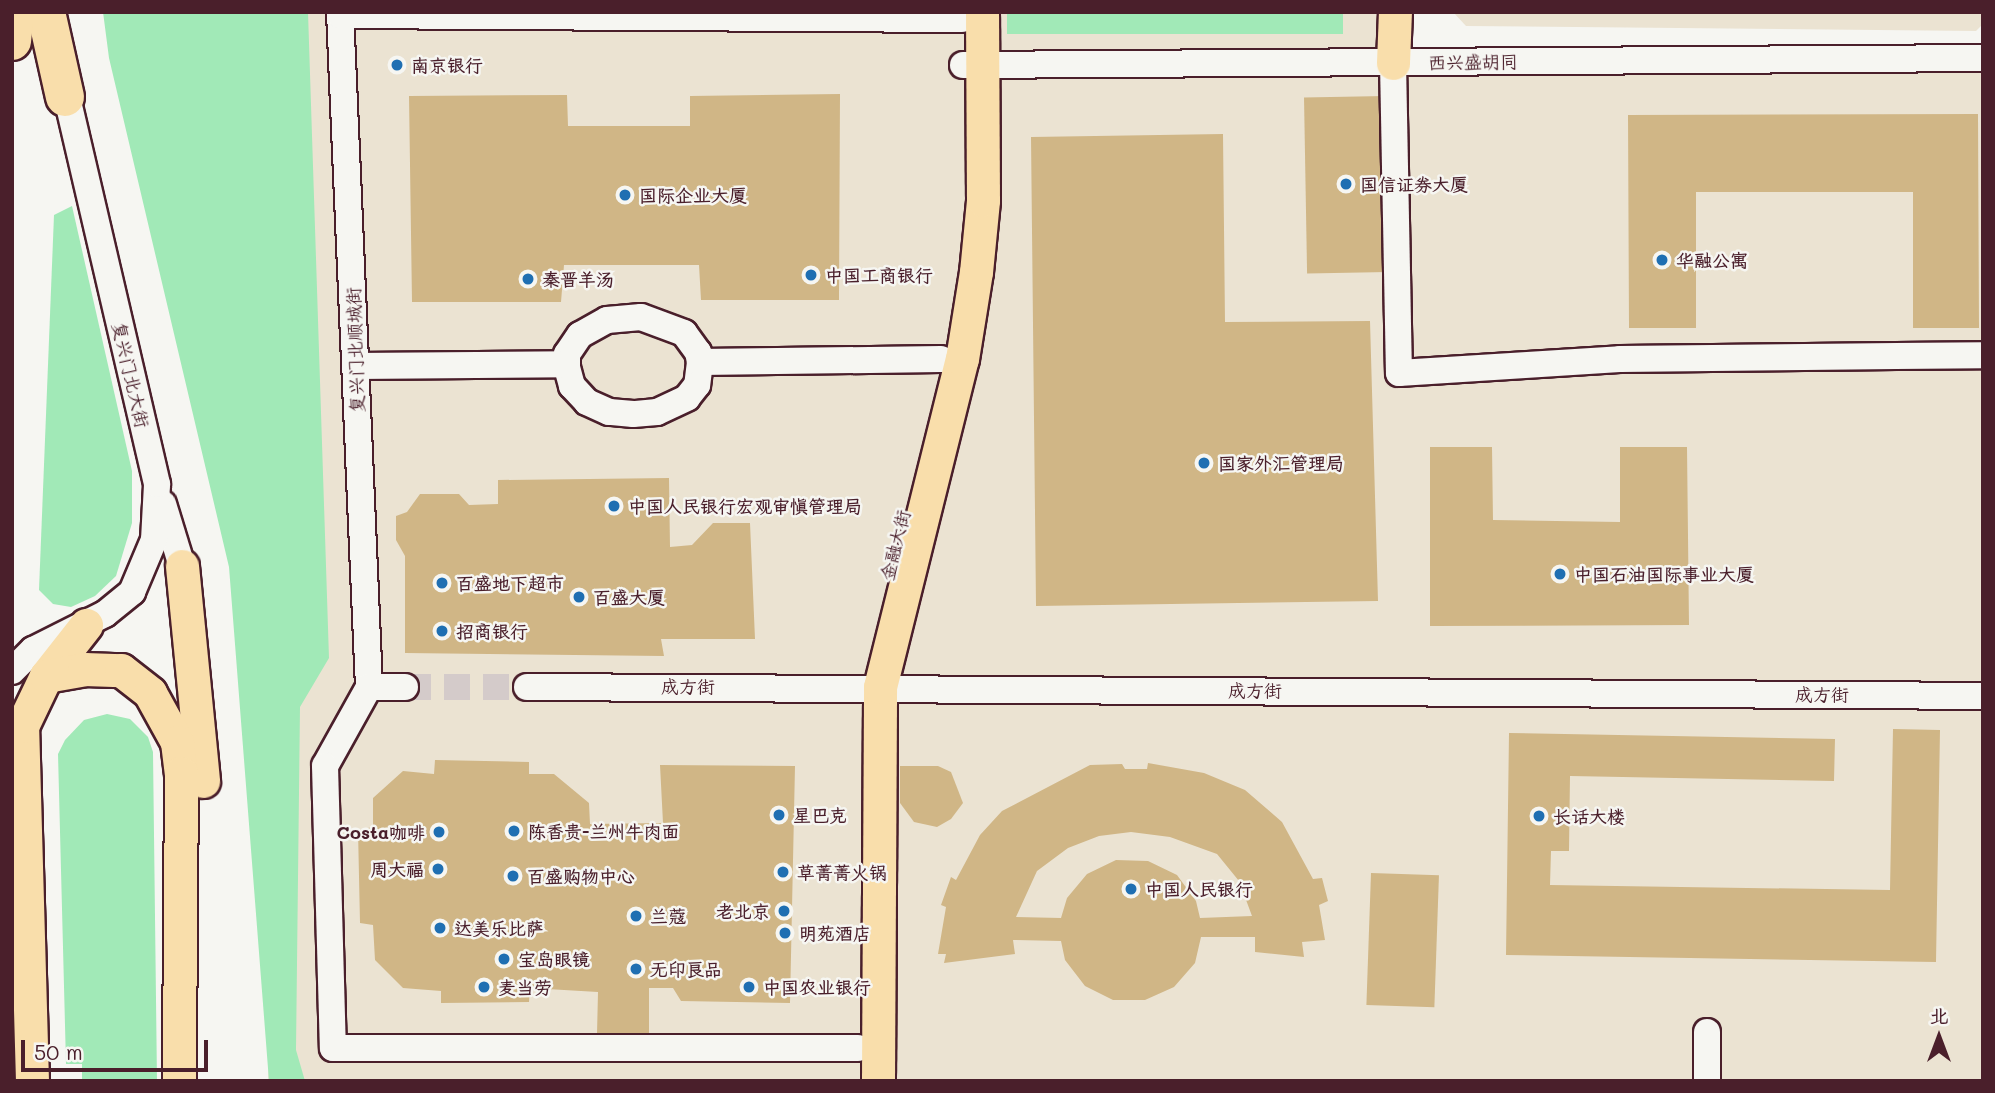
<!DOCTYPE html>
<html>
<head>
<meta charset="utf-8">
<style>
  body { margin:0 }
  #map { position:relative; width:1995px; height:1093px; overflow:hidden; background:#f6f6f2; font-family:Mali,"LXGW WenKai TC",sans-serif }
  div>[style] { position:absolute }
  .built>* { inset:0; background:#ebe3d2 }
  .green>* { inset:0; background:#a1e9b7; transform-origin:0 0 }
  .building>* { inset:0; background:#d0b686; transform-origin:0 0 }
  .minor-tunnel>* { height:26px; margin-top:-13px; transform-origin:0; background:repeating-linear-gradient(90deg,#d4cbca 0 26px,transparent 0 39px) }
  .roads { filter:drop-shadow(2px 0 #4a1f2b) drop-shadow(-2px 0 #4a1f2b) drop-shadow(0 2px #4a1f2b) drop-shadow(0 -2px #4a1f2b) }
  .minor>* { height:26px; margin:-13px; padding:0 13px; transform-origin:13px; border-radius:13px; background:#f6f6f2 }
  .major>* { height:33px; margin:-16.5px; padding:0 16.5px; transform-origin:16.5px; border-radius:16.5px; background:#f9deab }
  .highway>* { height:38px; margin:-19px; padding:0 19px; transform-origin:19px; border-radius:19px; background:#f9deab }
  .dots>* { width:19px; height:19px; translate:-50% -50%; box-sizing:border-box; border:4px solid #f6f6f2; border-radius:50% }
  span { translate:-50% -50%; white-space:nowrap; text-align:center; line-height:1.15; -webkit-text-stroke:5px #f6f6f2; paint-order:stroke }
  .street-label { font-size:18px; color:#4a1f2b }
  .poi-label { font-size:18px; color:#4a1f2b; font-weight:700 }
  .left { translate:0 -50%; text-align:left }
  .right { translate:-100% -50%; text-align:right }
  .frame { position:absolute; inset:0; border:14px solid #4a1f2b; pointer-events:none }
  .north { position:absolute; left:1904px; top:1002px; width:70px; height:70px; -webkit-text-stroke:5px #f6f6f2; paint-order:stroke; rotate:0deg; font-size:19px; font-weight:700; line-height:28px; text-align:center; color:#4a1f2b }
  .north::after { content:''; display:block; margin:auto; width:24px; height:32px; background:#4a1f2b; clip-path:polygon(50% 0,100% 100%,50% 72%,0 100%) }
  .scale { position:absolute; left:21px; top:1040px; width:187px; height:32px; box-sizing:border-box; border:4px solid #4a1f2b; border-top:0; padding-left:9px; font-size:21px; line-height:24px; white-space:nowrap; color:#4a1f2b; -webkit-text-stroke:5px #f6f6f2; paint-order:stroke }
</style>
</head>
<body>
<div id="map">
  <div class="built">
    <div style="clip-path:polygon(287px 12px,1395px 12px,1393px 62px,1983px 58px,1983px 1081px,268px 1081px)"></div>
    <div style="clip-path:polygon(1453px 12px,1983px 12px,1983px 24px,1976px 31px,1466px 26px)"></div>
  </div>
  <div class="green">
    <div style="clip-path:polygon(103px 12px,308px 12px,329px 658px,300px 707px,296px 1050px,305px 1081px,269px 1081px,229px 567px,109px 58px)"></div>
    <div style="left:1007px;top:12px;width:336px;height:22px"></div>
    <div style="clip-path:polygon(72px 206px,132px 471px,132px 523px,116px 576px,95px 596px,71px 607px,53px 604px,39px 590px,54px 215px)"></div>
    <div style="clip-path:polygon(107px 714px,130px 719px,148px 737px,153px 752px,157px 1081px,82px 1081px,82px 1064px,66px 1064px,58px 754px,65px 740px,84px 720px)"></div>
  </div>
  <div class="building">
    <div style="clip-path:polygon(840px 94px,839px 300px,701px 300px,699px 265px,564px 265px,561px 302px,412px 302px,409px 96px,567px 95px,568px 126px,690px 126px,690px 96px)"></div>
    <div style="left:1385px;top:96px;width:176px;height:81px;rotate:89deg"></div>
    <div style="clip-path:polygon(1978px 114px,1979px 328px,1913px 328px,1913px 192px,1696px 192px,1696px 328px,1629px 328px,1628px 115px)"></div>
    <div style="clip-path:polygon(1223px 134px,1225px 322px,1370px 321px,1378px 601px,1036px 606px,1031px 137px)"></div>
    <div style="clip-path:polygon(1430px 447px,1492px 447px,1493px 520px,1620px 522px,1620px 447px,1687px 447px,1689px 625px,1430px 626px)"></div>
    <div style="clip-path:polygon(669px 478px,670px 547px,692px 545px,713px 523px,750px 523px,755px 639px,661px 639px,664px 656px,405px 653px,405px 556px,396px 540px,396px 516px,407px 512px,420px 494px,459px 494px,469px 505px,498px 504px,498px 480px)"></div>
    <div style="clip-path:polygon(1893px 729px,1940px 730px,1936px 962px,1506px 955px,1509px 733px,1835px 739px,1834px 781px,1570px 776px,1569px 851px,1551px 851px,1550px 885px,1890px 890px)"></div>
    <div style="clip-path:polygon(435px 760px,529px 762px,529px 774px,554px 774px,589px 803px,590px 824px,663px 823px,660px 765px,795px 766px,790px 1003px,681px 1001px,673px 988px,649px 988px,649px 1034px,597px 1034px,598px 992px,530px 988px,529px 1002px,441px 1003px,441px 991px,403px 988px,375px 960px,373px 925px,360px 923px,358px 830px,373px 827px,373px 798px,403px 771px,434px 774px)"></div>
    <div style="clip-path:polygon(evenodd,1148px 763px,1204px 773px,1245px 790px,1282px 822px,1313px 879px,1322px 878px,1328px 901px,1319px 905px,1325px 940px,1302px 942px,1304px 957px,1255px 952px,1255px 937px,1201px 937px,1195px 963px,1174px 987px,1145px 1000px,1113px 1000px,1085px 986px,1065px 960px,1061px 941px,1013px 940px,1015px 954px,944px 963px,946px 954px,938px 954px,946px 907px,941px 905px,951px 877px,956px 880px,980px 835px,1002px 811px,1090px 765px,1122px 764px,1125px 769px,1147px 769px,1148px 763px,1131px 832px,1170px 837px,1217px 854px,1239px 881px,1252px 916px,1200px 918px,1196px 901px,1177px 875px,1148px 861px,1116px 860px,1087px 874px,1067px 898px,1061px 918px,1016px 917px,1037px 871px,1068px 848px,1099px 836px,1131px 832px)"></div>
    <div style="clip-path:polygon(900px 766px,938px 766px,951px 772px,963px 803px,951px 819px,937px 827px,914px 822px,900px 803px)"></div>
    <div style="left:1371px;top:873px;width:68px;height:132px;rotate:2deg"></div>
  </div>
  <div class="minor-tunnel">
    <div style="left:405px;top:687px;width:122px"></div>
  </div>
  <div class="roads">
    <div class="minor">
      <div style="left:340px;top:12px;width:676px;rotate:87.54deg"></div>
      <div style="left:340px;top:15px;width:622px;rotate:0.37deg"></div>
      <div style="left:1393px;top:63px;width:310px;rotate:88.9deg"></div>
      <div style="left:1399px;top:373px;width:221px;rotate:-3.6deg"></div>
      <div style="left:1620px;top:359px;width:363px;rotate:-0.6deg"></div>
      <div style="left:963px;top:65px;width:1020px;rotate:-0.39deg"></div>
      <div style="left:700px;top:362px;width:23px;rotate:97deg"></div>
      <div style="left:697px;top:385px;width:16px;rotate:128deg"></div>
      <div style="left:687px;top:398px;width:33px;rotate:155deg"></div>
      <div style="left:657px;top:412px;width:24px;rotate:175deg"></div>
      <div style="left:633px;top:414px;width:24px;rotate:-175deg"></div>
      <div style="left:609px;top:412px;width:24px;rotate:-156deg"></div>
      <div style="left:587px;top:402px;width:22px;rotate:-133deg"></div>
      <div style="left:572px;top:386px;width:20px;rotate:-105deg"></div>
      <div style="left:567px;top:367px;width:13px;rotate:-90deg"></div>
      <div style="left:567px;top:354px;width:23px;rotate:-56deg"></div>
      <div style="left:580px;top:335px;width:31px;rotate:-29deg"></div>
      <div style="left:607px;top:320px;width:34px;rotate:-5deg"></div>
      <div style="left:641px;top:317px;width:46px;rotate:20.4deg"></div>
      <div style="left:684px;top:333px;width:24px;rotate:54deg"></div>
      <div style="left:698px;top:352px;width:10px;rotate:79deg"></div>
      <div style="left:700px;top:362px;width:241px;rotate:-0.7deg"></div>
      <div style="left:356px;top:366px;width:211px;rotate:-0.5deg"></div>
      <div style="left:163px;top:504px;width:65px;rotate:73deg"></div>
      <div style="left:12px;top:671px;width:30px;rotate:-45deg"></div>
      <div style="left:33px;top:650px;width:80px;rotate:-26.6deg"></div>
      <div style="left:105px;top:614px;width:35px;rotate:-39deg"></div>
      <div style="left:132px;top:592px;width:56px;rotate:-67.1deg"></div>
      <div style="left:154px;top:540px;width:56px;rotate:-86.9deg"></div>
      <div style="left:157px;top:484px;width:412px;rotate:-103.1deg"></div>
      <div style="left:369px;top:687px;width:90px;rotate:119.1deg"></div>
      <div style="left:325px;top:766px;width:282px;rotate:88.4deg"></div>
      <div style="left:333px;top:1048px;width:525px"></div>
      <div style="left:369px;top:687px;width:36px"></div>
      <div style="left:527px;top:687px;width:1456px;rotate:0.35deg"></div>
      <div style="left:1707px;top:1081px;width:49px;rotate:-90deg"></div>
    </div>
    <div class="major">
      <div style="left:1393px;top:63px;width:51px;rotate:-87.8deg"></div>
      <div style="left:182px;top:566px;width:216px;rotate:84.4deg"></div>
      <div style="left:46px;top:676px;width:65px;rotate:-51.9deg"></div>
      <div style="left:32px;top:1081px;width:355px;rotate:-91.6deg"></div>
      <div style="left:22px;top:726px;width:55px;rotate:-64.4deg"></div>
      <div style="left:46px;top:676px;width:39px;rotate:-10deg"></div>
      <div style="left:84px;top:669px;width:37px;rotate:2deg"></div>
      <div style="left:121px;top:670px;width:37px;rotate:38deg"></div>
      <div style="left:150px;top:693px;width:56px;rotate:61.1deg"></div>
      <div style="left:177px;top:742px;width:31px;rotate:83deg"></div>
      <div style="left:181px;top:773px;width:308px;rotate:90.4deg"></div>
      <div style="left:878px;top:1081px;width:394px;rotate:-89.7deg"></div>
      <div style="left:880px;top:687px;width:338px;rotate:-76deg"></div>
      <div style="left:962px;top:359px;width:88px;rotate:-80.9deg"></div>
      <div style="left:976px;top:272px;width:72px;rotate:-84.4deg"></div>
      <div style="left:983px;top:200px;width:188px;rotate:-90.3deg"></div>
    </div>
    <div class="highway">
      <div style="left:46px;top:12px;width:87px;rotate:77.4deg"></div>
      <div style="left:12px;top:41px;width:29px;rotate:-84deg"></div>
    </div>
  </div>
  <div class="dots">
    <div style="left:397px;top:65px;background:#1f6fb2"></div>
    <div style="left:1346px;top:184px;background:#1f6fb2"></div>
    <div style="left:625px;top:195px;background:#1f6fb2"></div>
    <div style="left:1662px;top:260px;background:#1f6fb2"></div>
    <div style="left:811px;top:275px;background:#1f6fb2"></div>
    <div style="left:528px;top:279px;background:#1f6fb2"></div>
    <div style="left:1204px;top:463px;background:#1f6fb2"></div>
    <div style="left:614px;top:506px;background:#1f6fb2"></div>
    <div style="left:1560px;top:574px;background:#1f6fb2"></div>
    <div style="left:442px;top:583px;background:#1f6fb2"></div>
    <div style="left:579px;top:597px;background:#1f6fb2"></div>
    <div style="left:442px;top:631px;background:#1f6fb2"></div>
    <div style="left:779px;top:815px;background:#1f6fb2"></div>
    <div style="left:1539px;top:816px;background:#1f6fb2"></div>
    <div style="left:514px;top:831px;background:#1f6fb2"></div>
    <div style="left:439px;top:832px;background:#1f6fb2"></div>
    <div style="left:438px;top:869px;background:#1f6fb2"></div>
    <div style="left:783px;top:872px;background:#1f6fb2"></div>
    <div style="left:513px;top:876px;background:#1f6fb2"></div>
    <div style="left:1131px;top:889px;background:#1f6fb2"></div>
    <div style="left:784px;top:911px;background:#1f6fb2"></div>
    <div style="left:636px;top:916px;background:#1f6fb2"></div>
    <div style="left:440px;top:928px;background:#1f6fb2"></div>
    <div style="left:785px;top:933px;background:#1f6fb2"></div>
    <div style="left:504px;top:959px;background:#1f6fb2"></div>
    <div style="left:636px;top:969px;background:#1f6fb2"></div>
    <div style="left:484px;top:987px;background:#1f6fb2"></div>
    <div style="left:749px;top:987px;background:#1f6fb2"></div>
  </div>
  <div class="street-label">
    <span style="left:1473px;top:62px;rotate:-1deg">西兴盛胡同</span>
    <span style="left:355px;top:350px;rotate:-92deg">复兴门北顺城街</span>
    <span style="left:131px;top:375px;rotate:77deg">复兴门北大街</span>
    <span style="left:895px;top:545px;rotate:-76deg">金融大街</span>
    <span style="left:688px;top:686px">成方街</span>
    <span style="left:1255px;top:690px">成方街</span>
    <span style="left:1822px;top:694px">成方街</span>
  </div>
  <div class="poi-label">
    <span class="left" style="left:411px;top:65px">南京银行</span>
    <span class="left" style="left:1360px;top:184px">国信证券大厦</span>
    <span class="left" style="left:639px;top:195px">国际企业大厦</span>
    <span class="left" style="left:1676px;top:260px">华融公寓</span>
    <span class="left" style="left:825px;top:275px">中国工商银行</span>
    <span class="left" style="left:542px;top:279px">秦晋羊汤</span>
    <span class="left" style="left:1218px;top:463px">国家外汇管理局</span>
    <span class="left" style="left:628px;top:506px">中国人民银行宏观审慎管理局</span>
    <span class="left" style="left:1574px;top:574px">中国石油国际事业大厦</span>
    <span class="left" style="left:456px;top:583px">百盛地下超市</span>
    <span class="left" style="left:593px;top:597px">百盛大厦</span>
    <span class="left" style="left:456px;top:631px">招商银行</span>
    <span class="left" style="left:793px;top:815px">星巴克</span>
    <span class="left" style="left:1553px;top:816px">长话大楼</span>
    <span class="left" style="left:528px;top:831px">陈香贵-兰州牛肉面</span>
    <span class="right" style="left:425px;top:832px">Costa咖啡</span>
    <span class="right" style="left:424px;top:869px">周大福</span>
    <span class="left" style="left:797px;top:872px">草菁菁火锅</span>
    <span class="left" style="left:527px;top:876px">百盛购物中心</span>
    <span class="left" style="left:1145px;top:889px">中国人民银行</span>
    <span class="right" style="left:770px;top:911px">老北京</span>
    <span class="left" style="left:650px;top:916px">兰蔻</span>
    <span class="left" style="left:454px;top:928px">达美乐比萨</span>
    <span class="left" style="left:799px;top:933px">明苑酒店</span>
    <span class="left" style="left:518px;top:959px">宝岛眼镜</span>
    <span class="left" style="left:650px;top:969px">无印良品</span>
    <span class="left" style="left:498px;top:987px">麦当劳</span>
    <span class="left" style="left:763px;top:987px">中国农业银行</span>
  </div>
  <div class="frame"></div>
  <div class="north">北</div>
  <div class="scale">50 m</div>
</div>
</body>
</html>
